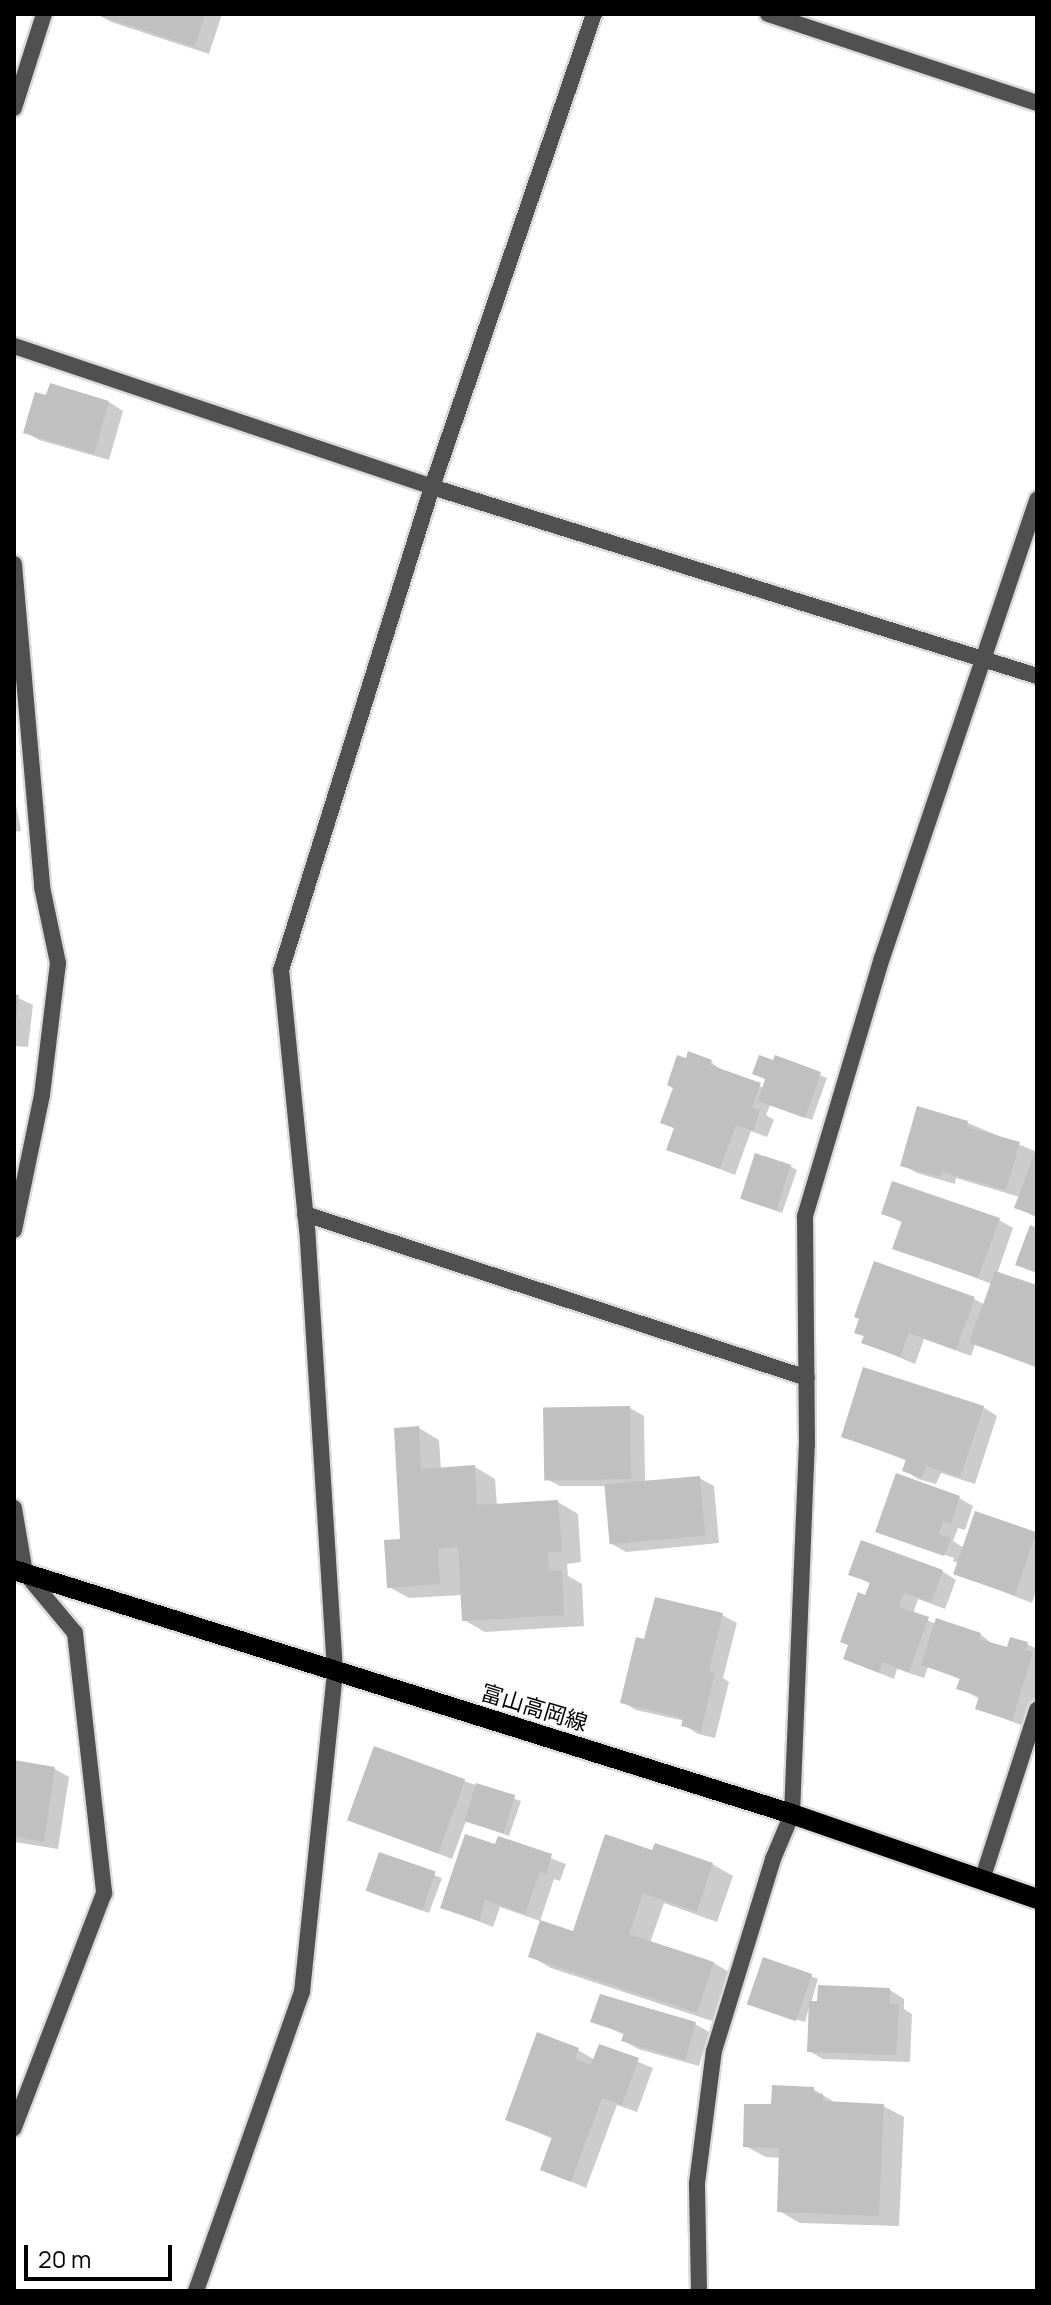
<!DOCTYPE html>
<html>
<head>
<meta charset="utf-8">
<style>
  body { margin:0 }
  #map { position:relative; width:1051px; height:2305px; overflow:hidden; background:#fff; font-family:Manrope,"Noto Sans JP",sans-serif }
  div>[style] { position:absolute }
  .shadow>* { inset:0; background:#0003 }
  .building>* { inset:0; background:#c0c0c0; transform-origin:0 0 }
  .roads { filter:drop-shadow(2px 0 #dbdbdb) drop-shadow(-2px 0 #dbdbdb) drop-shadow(0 2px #dbdbdb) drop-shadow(0 -2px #dbdbdb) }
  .minor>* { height:16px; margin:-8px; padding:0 8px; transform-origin:8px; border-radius:8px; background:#505050 }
  .tertiary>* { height:16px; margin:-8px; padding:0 8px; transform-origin:8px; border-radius:8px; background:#505050 }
  .primary>* { height:20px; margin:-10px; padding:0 10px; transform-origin:10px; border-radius:10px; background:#000 }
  span { translate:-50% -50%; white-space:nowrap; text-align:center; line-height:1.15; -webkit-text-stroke:6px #fff; paint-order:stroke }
  .street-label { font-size:22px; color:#000 }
  .frame { position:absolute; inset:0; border:16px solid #000; pointer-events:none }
  .scale { position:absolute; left:24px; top:2245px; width:148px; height:36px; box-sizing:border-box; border:4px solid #000; border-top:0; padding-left:10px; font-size:24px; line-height:28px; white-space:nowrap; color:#000; -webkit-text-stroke:6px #fff; paint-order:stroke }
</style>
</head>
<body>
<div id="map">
  <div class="shadow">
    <div style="clip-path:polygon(97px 14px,222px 14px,209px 54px,111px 22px)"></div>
    <div style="clip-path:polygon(51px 386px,109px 402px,123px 411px,109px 460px,39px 440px,25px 432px)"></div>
    <div style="clip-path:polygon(14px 794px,21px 831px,14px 832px)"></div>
    <div style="clip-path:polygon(14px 996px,33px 1005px,28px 1047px,14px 1046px)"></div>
    <div style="clip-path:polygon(777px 1058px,827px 1078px,812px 1120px,770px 1105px,766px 1115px,774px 1120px,767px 1137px,751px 1131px,735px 1175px,668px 1149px,675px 1129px,663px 1122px,711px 1062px,724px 1072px,764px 1088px)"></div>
    <div style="clip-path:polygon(968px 1123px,1037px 1152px,1037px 1218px,1017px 1207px,1020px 1197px,956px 1178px,955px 1184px,917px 1173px,903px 1165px)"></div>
    <div style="clip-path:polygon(790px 1166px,797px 1170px,782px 1213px,748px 1201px)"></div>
    <div style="clip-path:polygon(883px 1213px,999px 1220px,1013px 1228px,997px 1274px,1037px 1287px,1037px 1368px,975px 1344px,971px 1356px,924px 1339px,915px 1364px,863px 1342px,865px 1337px,856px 1332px,974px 1299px,985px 1305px,992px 1284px,895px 1248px,903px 1223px)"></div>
    <div style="clip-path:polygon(983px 1407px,997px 1416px,975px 1484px,941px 1473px,936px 1484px,918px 1479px,904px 1470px,907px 1461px,843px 1436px)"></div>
    <div style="clip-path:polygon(630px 1408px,644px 1416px,645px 1483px,699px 1478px,714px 1486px,719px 1543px,626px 1552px,612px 1544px,607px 1486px,560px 1486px,545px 1478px)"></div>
    <div style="clip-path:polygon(419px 1428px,439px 1440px,441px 1470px,475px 1467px,495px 1479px,497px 1506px,558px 1502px,578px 1514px,581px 1562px,567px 1564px,568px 1576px,582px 1584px,584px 1626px,485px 1632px,464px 1620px,463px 1595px,409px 1598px,389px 1587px,402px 1541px)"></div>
    <div style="clip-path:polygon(959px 1498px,973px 1506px,965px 1530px,958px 1528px,953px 1541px,964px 1548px,976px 1514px,1037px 1534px,1037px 1588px,1032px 1603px,955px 1573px,958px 1563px,953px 1561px,954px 1558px,877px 1531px)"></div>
    <div style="clip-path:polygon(942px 1571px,956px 1580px,945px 1609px,918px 1599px,913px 1614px,936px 1624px,980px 1634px,994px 1645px,1008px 1650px,1027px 1644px,1037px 1649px,1037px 1692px,1026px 1727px,977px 1708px,980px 1699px,959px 1688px,962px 1680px,928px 1667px,924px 1678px,897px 1669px,894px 1679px,845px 1659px,871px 1584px,851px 1574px)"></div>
    <div style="clip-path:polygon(722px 1615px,737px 1623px,723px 1678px,729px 1682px,715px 1738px,698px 1734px,684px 1725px,685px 1721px,636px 1710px,622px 1702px,646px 1642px)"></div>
    <div style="clip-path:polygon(14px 1762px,55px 1769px,69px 1777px,58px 1849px,14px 1842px)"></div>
    <div style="clip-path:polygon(464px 1781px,521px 1801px,509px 1836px,466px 1821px,452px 1859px,349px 1819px)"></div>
    <div style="clip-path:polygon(500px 1839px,566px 1864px,560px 1881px,554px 1879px,540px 1921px,500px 1907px,493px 1927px,442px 1907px,497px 1847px)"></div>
    <div style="clip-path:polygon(654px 1852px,712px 1864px,733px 1876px,717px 1922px,664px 1903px,650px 1943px,714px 1963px,734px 1975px,718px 2023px,551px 1968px,530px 1956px,574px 1933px)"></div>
    <div style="clip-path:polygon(380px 1855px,442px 1878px,429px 1913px,374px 1894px)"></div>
    <div style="clip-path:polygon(811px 1976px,818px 1979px,811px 2003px,890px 1990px,904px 1999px,904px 2009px,912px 2014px,910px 2062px,823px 2059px,809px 2051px,809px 2007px,805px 2022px,756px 2007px)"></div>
    <div style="clip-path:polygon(593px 2021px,695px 2024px,709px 2032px,699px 2066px,638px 2049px,623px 2040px,625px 2035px)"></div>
    <div style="clip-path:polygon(600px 2046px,653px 2068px,637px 2112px,617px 2105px,586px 2188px,542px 2169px,553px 2139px,507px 2119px,578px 2050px,595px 2060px)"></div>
    <div style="clip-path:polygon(813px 2089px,834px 2102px,883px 2106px,904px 2117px,899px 2226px,800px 2223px,779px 2211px,781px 2158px,766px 2157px,745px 2146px,773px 2106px)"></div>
  </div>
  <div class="building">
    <div style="clip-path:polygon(94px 14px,205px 14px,195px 47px)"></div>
    <div style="clip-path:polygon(50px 383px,109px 401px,94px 454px,23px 433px,35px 392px,46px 395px)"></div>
    <div style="clip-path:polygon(14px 994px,19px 995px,16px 1022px,14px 1022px)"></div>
    <div style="clip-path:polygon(688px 1051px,712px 1060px,710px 1065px,761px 1083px,752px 1108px,760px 1110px,753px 1131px,736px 1125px,720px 1169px,666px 1150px,674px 1128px,660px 1123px,673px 1088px,667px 1085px,677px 1055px,686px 1058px)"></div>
    <div style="clip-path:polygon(759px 1055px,773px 1060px,775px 1055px,821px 1072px,805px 1118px,758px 1101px,765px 1079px,752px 1074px)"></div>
    <div style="clip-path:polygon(917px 1106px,968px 1121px,967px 1127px,1020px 1142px,1006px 1190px,942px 1172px,940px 1177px,900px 1166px)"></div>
    <div style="clip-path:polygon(1037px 1147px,1037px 1216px,1014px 1208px)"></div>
    <div style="left:755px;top:1153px;width:38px;height:48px;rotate:18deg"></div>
    <div style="clip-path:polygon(892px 1181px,1000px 1218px,978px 1278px,892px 1249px,902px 1221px,881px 1214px)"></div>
    <div style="clip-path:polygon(1030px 1225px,1037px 1228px,1037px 1273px,1015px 1265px)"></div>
    <div style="clip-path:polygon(874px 1261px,975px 1297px,956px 1350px,909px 1333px,900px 1357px,861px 1343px,864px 1336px,854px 1333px,859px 1319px,854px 1317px)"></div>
    <div style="clip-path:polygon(995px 1271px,1037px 1285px,1037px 1366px,969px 1343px)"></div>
    <div style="clip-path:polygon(863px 1367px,984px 1406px,960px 1477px,926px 1466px,922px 1478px,902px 1471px,906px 1459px,841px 1437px)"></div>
    <div style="left:630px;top:1406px;width:73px;height:87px;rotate:89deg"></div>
    <div style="clip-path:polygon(419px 1426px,421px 1469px,475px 1465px,477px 1505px,558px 1500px,562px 1552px,548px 1553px,549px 1571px,562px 1570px,564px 1615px,462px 1621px,458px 1547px,438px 1549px,440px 1584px,387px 1588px,384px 1540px,400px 1539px,394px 1428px)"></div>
    <div style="clip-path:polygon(896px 1473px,960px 1496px,951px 1524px,943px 1521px,939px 1534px,951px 1538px,944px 1556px,875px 1532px)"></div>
    <div style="left:700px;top:1476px;width:60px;height:96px;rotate:85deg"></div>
    <div style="left:975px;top:1511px;width:65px;height:67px;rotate:19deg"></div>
    <div style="clip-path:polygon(861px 1540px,943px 1570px,931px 1602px,904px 1593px,899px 1607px,929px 1617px,909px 1672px,883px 1662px,879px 1673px,843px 1659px,848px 1645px,840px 1642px,858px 1592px,865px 1595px,870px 1582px,848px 1575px)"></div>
    <div style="clip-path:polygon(655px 1597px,723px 1613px,709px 1671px,715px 1672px,701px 1731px,681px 1726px,683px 1718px,620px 1703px,636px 1637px,644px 1639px)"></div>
    <div style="clip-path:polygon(936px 1618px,981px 1633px,979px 1639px,1007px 1647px,1010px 1637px,1028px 1642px,1026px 1650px,1033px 1652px,1012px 1721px,975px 1709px,979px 1696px,956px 1689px,960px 1678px,921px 1665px)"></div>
    <div style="left:374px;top:1746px;width:97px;height:79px;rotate:20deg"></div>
    <div style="clip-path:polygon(14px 1760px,55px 1767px,44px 1842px,14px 1837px)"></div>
    <div style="left:476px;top:1783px;width:41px;height:40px;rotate:17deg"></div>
    <div style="clip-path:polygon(465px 1834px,495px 1844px,498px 1836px,552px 1854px,546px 1874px,540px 1872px,525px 1914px,485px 1900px,479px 1921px,440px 1908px)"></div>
    <div style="clip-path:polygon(605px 1834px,652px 1850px,655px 1843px,713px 1863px,697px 1912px,643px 1893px,629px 1934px,714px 1962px,697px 2013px,528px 1957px,540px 1920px,573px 1931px)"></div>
    <div style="left:379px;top:1852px;width:60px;height:41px;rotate:19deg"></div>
    <div style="left:763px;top:1957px;width:52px;height:50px;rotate:19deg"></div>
    <div style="clip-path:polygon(818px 1985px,890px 1988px,890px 2004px,899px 2004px,896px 2055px,807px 2052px,809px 2001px,817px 2001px)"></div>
    <div style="clip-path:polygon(600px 1994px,696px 2022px,685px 2060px,621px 2041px,624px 2033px,590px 2022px)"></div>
    <div style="clip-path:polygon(537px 2032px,579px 2048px,575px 2059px,591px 2065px,599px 2044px,639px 2058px,622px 2105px,602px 2098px,571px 2182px,540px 2170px,552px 2137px,505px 2120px)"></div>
    <div style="clip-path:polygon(772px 2085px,814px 2087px,814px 2093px,823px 2094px,823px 2101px,884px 2104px,879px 2216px,777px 2212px,779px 2148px,743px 2147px,744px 2104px,771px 2104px)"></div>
  </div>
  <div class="roads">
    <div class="minor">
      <div style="left:14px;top:108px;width:99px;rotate:-72.3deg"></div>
      <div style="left:14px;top:346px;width:441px;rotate:18.6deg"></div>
      <div style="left:432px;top:487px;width:634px;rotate:17.35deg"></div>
      <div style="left:14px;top:564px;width:324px;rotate:85deg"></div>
      <div style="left:42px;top:887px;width:78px;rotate:78.1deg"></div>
      <div style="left:58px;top:963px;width:133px;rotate:96.9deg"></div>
      <div style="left:42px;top:1095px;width:138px;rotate:101.7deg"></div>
      <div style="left:305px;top:1214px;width:528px;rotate:18.09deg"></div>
      <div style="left:14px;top:1508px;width:66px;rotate:80.4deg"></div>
      <div style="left:25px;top:1573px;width:78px;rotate:50.2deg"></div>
      <div style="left:75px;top:1633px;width:262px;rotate:83.6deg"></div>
      <div style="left:104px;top:1893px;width:252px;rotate:111deg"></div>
      <div style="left:982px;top:1880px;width:179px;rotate:-72.1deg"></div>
      <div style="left:196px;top:2291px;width:317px;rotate:-70.5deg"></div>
      <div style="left:302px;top:1992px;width:323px;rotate:-84.1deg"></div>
      <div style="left:335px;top:1671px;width:442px;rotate:-93.6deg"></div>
      <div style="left:307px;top:1230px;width:261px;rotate:-95.7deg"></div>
      <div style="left:281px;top:970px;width:506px;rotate:-72.64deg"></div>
      <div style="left:432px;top:487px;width:500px;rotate:-71.1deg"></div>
      <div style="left:699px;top:2291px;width:108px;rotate:-91.1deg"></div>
      <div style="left:697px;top:2183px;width:133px;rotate:-82.7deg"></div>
      <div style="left:714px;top:2051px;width:201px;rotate:-72.9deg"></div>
      <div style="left:773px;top:1859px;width:49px;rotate:-67.1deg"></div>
      <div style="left:792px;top:1814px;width:369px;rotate:-87.7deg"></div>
      <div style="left:807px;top:1445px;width:229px;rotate:-90.5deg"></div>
      <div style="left:805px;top:1216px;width:269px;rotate:-73.4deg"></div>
      <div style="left:882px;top:958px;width:484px;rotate:-71.3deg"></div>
    </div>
    <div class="tertiary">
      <div style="left:768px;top:14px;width:283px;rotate:18.3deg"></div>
    </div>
    <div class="primary">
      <div style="left:14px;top:1570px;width:815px;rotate:17.41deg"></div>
      <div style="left:792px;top:1814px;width:259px;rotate:19.1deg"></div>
    </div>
  </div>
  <div class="street-label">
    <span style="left:534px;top:1708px;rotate:17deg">富山高岡線</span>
  </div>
  <div class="frame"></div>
  <div class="scale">20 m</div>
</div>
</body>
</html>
